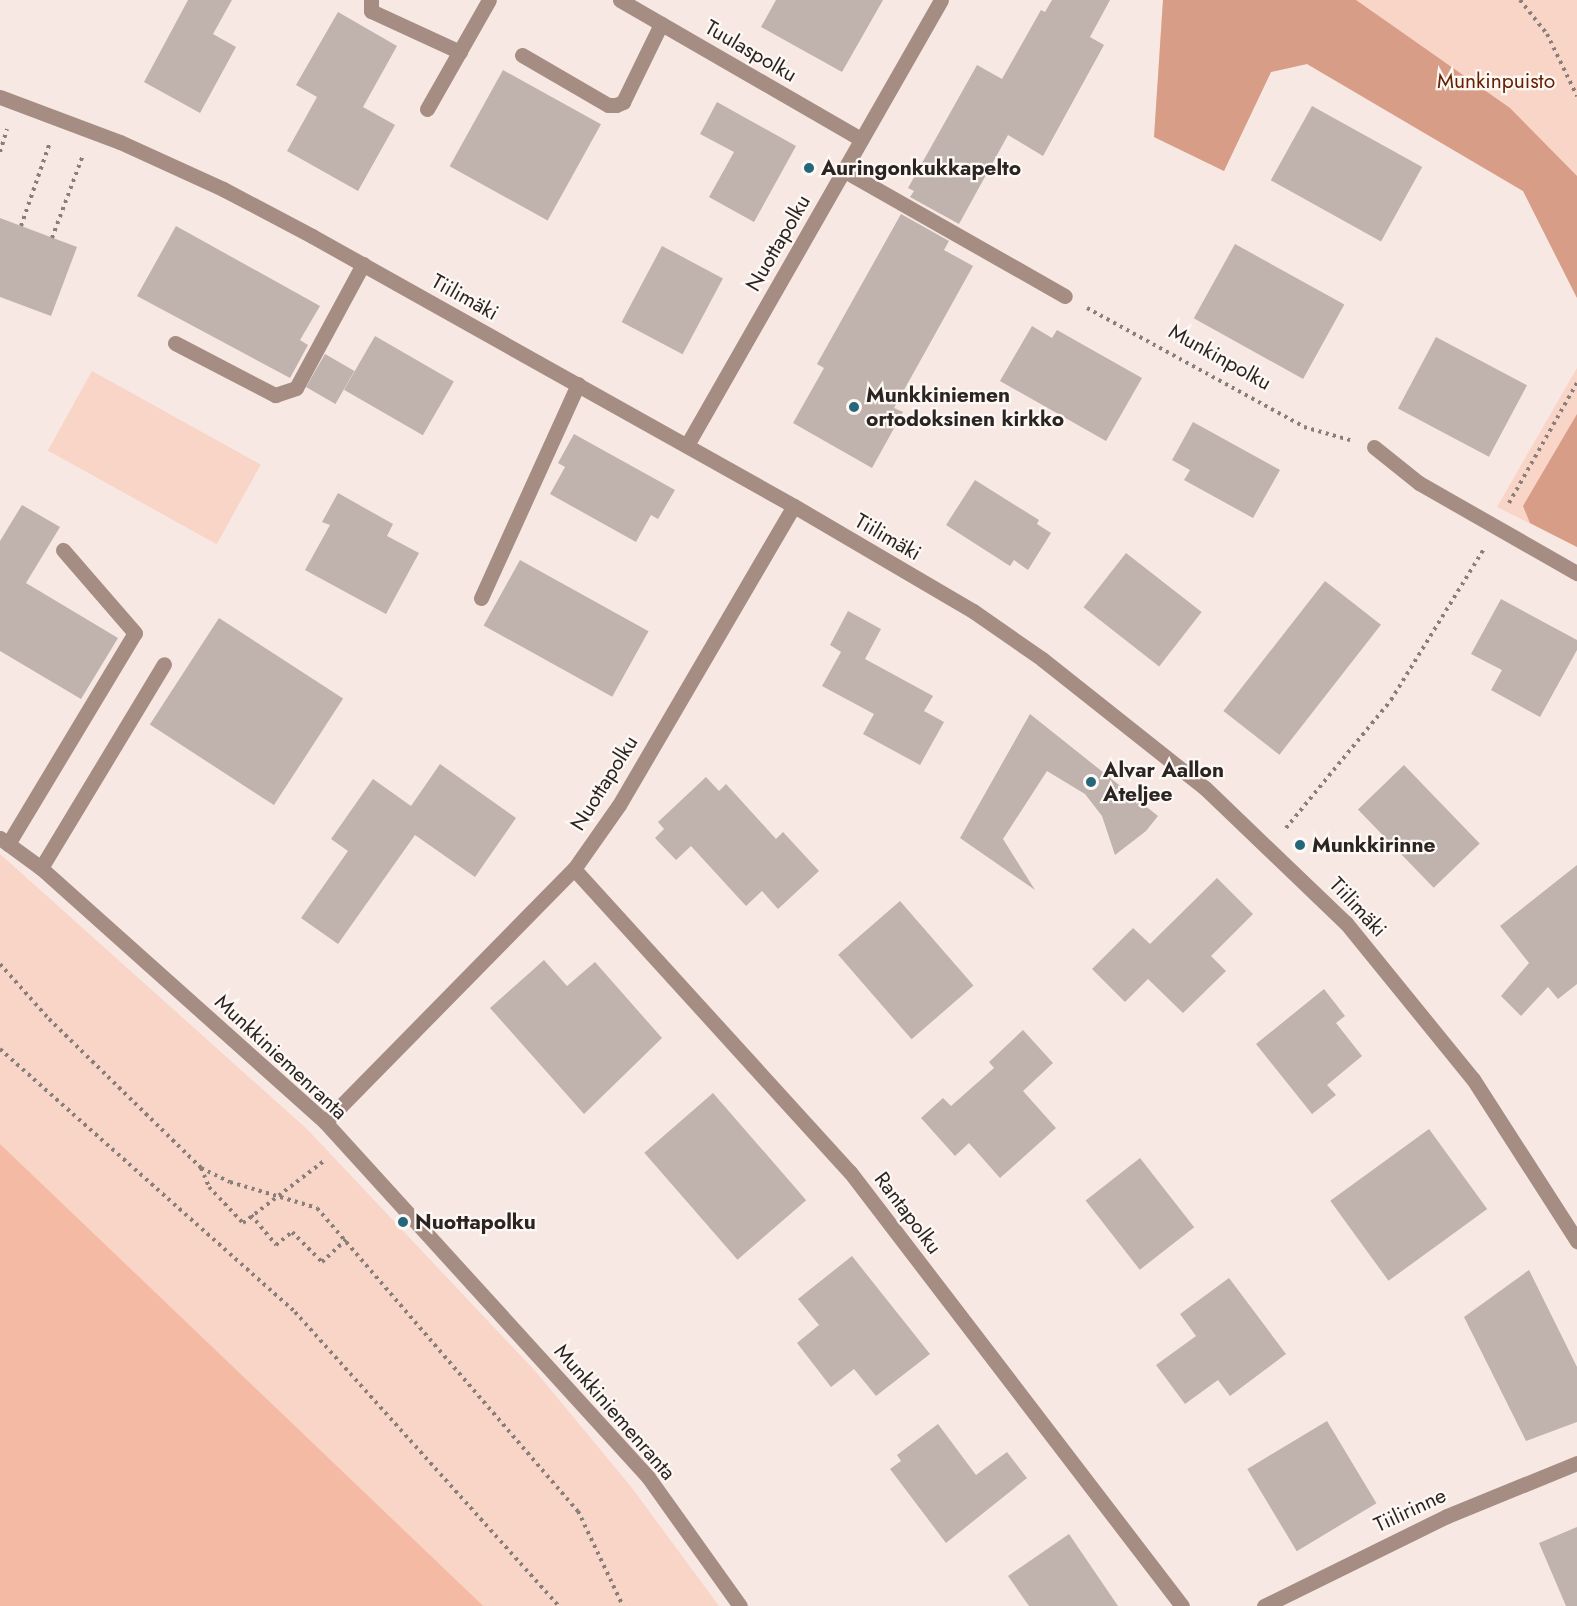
<!DOCTYPE html>
<html>
<head>
<meta charset="utf-8">
<style>
  body { margin:0 }
  #map { position:relative; width:1577px; height:1606px; overflow:hidden; background:#f7e8e3; font-family:Jost,sans-serif }
  div>[style] { position:absolute }
  .green>* { inset:0; background:#f9d5c7; transform-origin:0 0 }
  .forest>* { inset:0; background:#d79d87 }
  .water>* { inset:0; background:#f5baa3 }
  .building>* { inset:0; background:#c0b2ad; transform-origin:0 0 }
  .path>* { height:4px; margin-top:-2px; transform-origin:0; background:repeating-linear-gradient(90deg,#887f7b 0 3px,transparent 0 7.5px) }
  .service>* { height:15px; margin:-7.5px; padding:0 7.5px; transform-origin:7.5px; border-radius:7.5px; background:#a68d83 }
  .minor>* { height:15px; margin:-7.5px; padding:0 7.5px; transform-origin:7.5px; border-radius:7.5px; background:#a68d83 }
  .dots>* { width:16px; height:16px; translate:-50% -50%; box-sizing:border-box; border:3px solid #fef8f5; border-radius:50% }
  span { translate:-50% -50%; white-space:nowrap; text-align:center; line-height:1.15; -webkit-text-stroke:4.5px #fef8f5; paint-order:stroke }
  .street-label { font-size:21px; color:#2a2523 }
  .park-label { font-size:21px; color:#652100 }
  .poi-label { font-size:21px; color:#2a2523; font-weight:700 }
  .left { translate:0 -50%; text-align:left }
</style>
</head>
<body>
<div id="map">
  <div class="green">
    <div style="clip-path:polygon(1163px 0,1577px 0,1577px 298px,1523px 191px,1307px 64px,1271px 72px,1224px 171px,1154px 137px)"></div>
    <div style="clip-path:polygon(1577px 368px,1577px 547px,1497px 507px)"></div>
    <div style="left:92px;top:371px;width:193px;height:91px;rotate:29deg"></div>
    <div style="clip-path:polygon(0 854px,308px 1130px,536px 1372px,632px 1488px,719px 1606px,362px 1606px,0 1307px)"></div>
  </div>
  <div class="forest">
    <div style="clip-path:polygon(1163px 0,1356px 0,1510px 108px,1577px 176px,1577px 298px,1523px 191px,1307px 64px,1271px 72px,1224px 171px,1154px 137px)"></div>
    <div style="clip-path:polygon(1577px 414px,1577px 547px,1530px 523px,1523px 506px)"></div>
  </div>
  <div class="water">
    <div style="clip-path:polygon(0 1144px,478px 1601px,483px 1606px,0 1606px)"></div>
  </div>
  <div class="building">
    <div style="clip-path:polygon(188px 0,232px 0,213px 34px,236px 47px,200px 113px,144px 82px)"></div>
    <div style="clip-path:polygon(776px 0,883px 0,842px 72px,761px 27px)"></div>
    <div style="clip-path:polygon(1052px 0,1110px 0,1090px 37px,1104px 45px,1043px 156px,1008px 135px,959px 224px,910px 197px,914px 191px,908px 188px,977px 65px,1002px 79px,1041px 10px,1045px 12px)"></div>
    <div style="clip-path:polygon(338px 12px,397px 46px,363px 107px,395px 125px,358px 191px,287px 151px,317px 97px,296px 85px)"></div>
    <div style="left:503px;top:70px;width:112px;height:110px;rotate:29deg"></div>
    <div style="clip-path:polygon(717px 102px,796px 146px,754px 222px,709px 197px,734px 152px,700px 134px)"></div>
    <div style="left:1312px;top:106px;width:126px;height:85px;rotate:29deg"></div>
    <div style="clip-path:polygon(901px 214px,949px 241px,944px 250px,973px 266px,894px 408px,903px 412px,872px 468px,793px 423px,824px 368px,817px 364px)"></div>
    <div style="clip-path:polygon(0 218px,77px 247px,51px 316px,0 297px)"></div>
    <div style="clip-path:polygon(176px 226px,320px 306px,300px 340px,308px 345px,290px 378px,137px 296px)"></div>
    <div style="left:1235px;top:244px;width:125px;height:85px;rotate:29deg"></div>
    <div style="left:662px;top:246px;width:69px;height:86px;rotate:28deg"></div>
    <div style="clip-path:polygon(1032px 326px,1052px 338px,1057px 330px,1142px 378px,1106px 441px,1000px 381px)"></div>
    <div style="left:375px;top:336px;width:91px;height:62px;rotate:30deg"></div>
    <div style="left:1436px;top:337px;width:103px;height:81px;rotate:28deg"></div>
    <div style="left:325px;top:354px;width:34px;height:38px;rotate:30deg"></div>
    <div style="clip-path:polygon(1193px 422px,1280px 470px,1253px 518px,1184px 480px,1190px 470px,1172px 460px)"></div>
    <div style="clip-path:polygon(574px 434px,675px 490px,658px 519px,651px 515px,636px 542px,550px 494px,565px 467px,558px 463px)"></div>
    <div style="clip-path:polygon(975px 480px,1039px 520px,1037px 524px,1051px 533px,1028px 570px,1014px 560px,1010px 566px,946px 525px)"></div>
    <div style="clip-path:polygon(338px 493px,393px 524px,387px 536px,419px 553px,386px 614px,305px 570px,330px 525px,322px 522px)"></div>
    <div style="clip-path:polygon(22px 505px,60px 527px,26px 583px,118px 638px,81px 699px,0 651px,0 541px)"></div>
    <div style="left:1126px;top:553px;width:96px;height:69px;rotate:38deg"></div>
    <div style="left:520px;top:560px;width:147px;height:75px;rotate:29deg"></div>
    <div style="left:1325px;top:581px;width:71px;height:165px;rotate:38deg"></div>
    <div style="clip-path:polygon(1501px 599px,1577px 640px,1577px 650px,1540px 717px,1491px 690px,1502px 670px,1471px 654px)"></div>
    <div style="clip-path:polygon(848px 611px,881px 629px,865px 659px,933px 696px,924px 711px,944px 722px,920px 765px,863px 734px,874px 714px,822px 686px,841px 652px,830px 645px)"></div>
    <div style="left:219px;top:618px;width:148px;height:127px;rotate:33deg"></div>
    <div style="clip-path:polygon(1030px 714px,1158px 816px,1146px 831px,1115px 855px,1102px 816px,1085px 794px,1047px 771px,1003px 839px,1035px 890px,960px 838px)"></div>
    <div style="clip-path:polygon(440px 764px,516px 818px,475px 877px,415px 835px,338px 944px,301px 918px,348px 851px,331px 839px,373px 779px,411px 806px)"></div>
    <div style="left:1404px;top:765px;width:109px;height:64px;rotate:46deg"></div>
    <div style="clip-path:polygon(706px 777px,719px 791px,726px 784px,776px 839px,783px 832px,819px 871px,778px 909px,762px 891px,746px 906px,691px 846px,676px 860px,655px 838px,664px 829px,658px 822px)"></div>
    <div style="clip-path:polygon(1577px 865px,1577px 984px,1558px 999px,1548px 987px,1521px 1016px,1501px 996px,1529px 963px,1500px 926px)"></div>
    <div style="clip-path:polygon(1217px 878px,1253px 914px,1211px 956px,1226px 971px,1183px 1013px,1148px 979px,1125px 1002px,1092px 969px,1133px 928px,1150px 944px)"></div>
    <div style="left:900px;top:901px;width:112px;height:82px;rotate:49deg"></div>
    <div style="clip-path:polygon(544px 960px,567px 986px,595px 962px,662px 1038px,584px 1114px,490px 1008px)"></div>
    <div style="clip-path:polygon(1324px 989px,1345px 1016px,1336px 1023px,1362px 1056px,1327px 1085px,1336px 1095px,1312px 1114px,1256px 1044px)"></div>
    <div style="clip-path:polygon(1023px 1030px,1053px 1063px,1023px 1091px,1056px 1128px,1000px 1178px,969px 1143px,955px 1156px,921px 1118px,943px 1098px,951px 1106px,994px 1068px,989px 1062px)"></div>
    <div style="left:713px;top:1093px;width:142px;height:91px;rotate:49deg"></div>
    <div style="left:1429px;top:1129px;width:99px;height:122px;rotate:54deg"></div>
    <div style="left:1140px;top:1158px;width:88px;height:69px;rotate:52deg"></div>
    <div style="clip-path:polygon(852px 1256px,930px 1354px,876px 1396px,854px 1369px,831px 1387px,797px 1343px,819px 1325px,798px 1299px)"></div>
    <div style="clip-path:polygon(1529px 1270px,1577px 1367px,1577px 1422px,1526px 1441px,1464px 1317px)"></div>
    <div style="clip-path:polygon(1229px 1278px,1286px 1354px,1230px 1396px,1218px 1380px,1185px 1404px,1156px 1365px,1196px 1336px,1180px 1314px)"></div>
    <div style="left:1327px;top:1421px;width:96px;height:93px;rotate:59deg"></div>
    <div style="clip-path:polygon(938px 1424px,976px 1475px,1007px 1452px,1027px 1478px,946px 1543px,890px 1469px,901px 1461px,897px 1455px)"></div>
    <div style="clip-path:polygon(1577px 1527px,1577px 1606px,1566px 1606px,1539px 1543px)"></div>
    <div style="clip-path:polygon(1069px 1534px,1118px 1606px,1029px 1606px,1008px 1576px)"></div>
  </div>
  <div class="path">
    <div style="left:1520px;top:0;width:43px;rotate:51.5deg"></div>
    <div style="left:1547px;top:34px;width:69px;rotate:64.2deg"></div>
    <div style="left:0;top:152px;width:24px;rotate:-73deg"></div>
    <div style="left:21px;top:226px;width:86px;rotate:-70.9deg"></div>
    <div style="left:52px;top:238px;width:89px;rotate:-69.5deg"></div>
    <div style="left:1087px;top:308px;width:247px;rotate:28.7deg"></div>
    <div style="left:1304px;top:427px;width:48px;rotate:15.8deg"></div>
    <div style="left:1509px;top:503px;width:138px;rotate:-60.5deg"></div>
    <div style="left:1286px;top:828px;width:166px;rotate:-50.6deg"></div>
    <div style="left:1391px;top:700px;width:177px;rotate:-58.4deg"></div>
    <div style="left:0;top:964px;width:74px;rotate:48.3deg"></div>
    <div style="left:49px;top:1019px;width:213px;rotate:44.4deg"></div>
    <div style="left:201px;top:1168px;width:32px;rotate:26deg"></div>
    <div style="left:230px;top:1182px;width:91px;rotate:16.6deg"></div>
    <div style="left:317px;top:1208px;width:400px;rotate:49.3deg"></div>
    <div style="left:578px;top:1511px;width:105px;rotate:64.7deg"></div>
    <div style="left:0;top:1049px;width:395px;rotate:41.7deg"></div>
    <div style="left:295px;top:1312px;width:395px;rotate:48.1deg"></div>
    <div style="left:201px;top:1168px;width:21px;rotate:67deg"></div>
    <div style="left:209px;top:1187px;width:50px;rotate:46.6deg"></div>
    <div style="left:243px;top:1223px;width:103px;rotate:-37.5deg"></div>
    <div style="left:251px;top:1215px;width:39px;rotate:50deg"></div>
    <div style="left:276px;top:1245px;width:21px;rotate:-39deg"></div>
    <div style="left:292px;top:1232px;width:42px;rotate:45deg"></div>
    <div style="left:322px;top:1262px;width:33px;rotate:-43deg"></div>
  </div>
  <div class="service">
    <div style="left:371px;top:0;width:11px;rotate:90deg"></div>
    <div style="left:371px;top:11px;width:98px;rotate:24.7deg"></div>
    <div style="left:522px;top:55px;width:99px;rotate:30.2deg"></div>
    <div style="left:608px;top:105px;width:8px"></div>
    <div style="left:616px;top:105px;width:8px;rotate:-23deg"></div>
    <div style="left:623px;top:102px;width:87px;rotate:-64deg"></div>
    <div style="left:427px;top:109px;width:125px;rotate:-60.4deg"></div>
    <div style="left:843px;top:170px;width:255px;rotate:29.6deg"></div>
    <div style="left:175px;top:343px;width:113px;rotate:27.5deg"></div>
    <div style="left:275px;top:395px;width:22px;rotate:-18deg"></div>
    <div style="left:296px;top:388px;width:141px;rotate:-61.6deg"></div>
    <div style="left:481px;top:598px;width:235px;rotate:-65.6deg"></div>
    <div style="left:8px;top:844px;width:246px;rotate:-59deg"></div>
    <div style="left:135px;top:633px;width:110px;rotate:-130.9deg"></div>
    <div style="left:41px;top:868px;width:238px;rotate:-58.9deg"></div>
  </div>
  <div class="minor">
    <div style="left:620px;top:0;width:278px;rotate:30deg"></div>
    <div style="left:0;top:97px;width:128px;rotate:20.6deg"></div>
    <div style="left:120px;top:142px;width:113px;rotate:24.5deg"></div>
    <div style="left:223px;top:189px;width:101px;rotate:27.8deg"></div>
    <div style="left:312px;top:236px;width:552px;rotate:29.26deg"></div>
    <div style="left:794px;top:506px;width:208px;rotate:30.4deg"></div>
    <div style="left:973px;top:611px;width:84px;rotate:34.8deg"></div>
    <div style="left:1042px;top:659px;width:208px;rotate:38.4deg"></div>
    <div style="left:1205px;top:788px;width:195px;rotate:43.8deg"></div>
    <div style="left:1346px;top:923px;width:201px;rotate:50.9deg"></div>
    <div style="left:1473px;top:1079px;width:193px;rotate:57.3deg"></div>
    <div style="left:687px;top:445px;width:512px;rotate:-60.28deg"></div>
    <div style="left:1374px;top:447px;width:58px;rotate:38.7deg"></div>
    <div style="left:1419px;top:483px;width:182px;rotate:29.7deg"></div>
    <div style="left:0;top:838px;width:51px;rotate:36.2deg"></div>
    <div style="left:41px;top:868px;width:381px;rotate:41.8deg"></div>
    <div style="left:325px;top:1122px;width:480px;rotate:47.7deg"></div>
    <div style="left:648px;top:1477px;width:158px;rotate:54.5deg"></div>
    <div style="left:574px;top:869px;width:410px;rotate:47.7deg"></div>
    <div style="left:850px;top:1172px;width:546px;rotate:52.58deg"></div>
    <div style="left:325px;top:1122px;width:355px;rotate:-45.5deg"></div>
    <div style="left:574px;top:869px;width:78px;rotate:-54.9deg"></div>
    <div style="left:619px;top:805px;width:346px;rotate:-59.7deg"></div>
    <div style="left:1264px;top:1606px;width:204px;rotate:-26.2deg"></div>
    <div style="left:1447px;top:1516px;width:140px;rotate:-22.2deg"></div>
  </div>
  <div class="dots">
    <div style="left:809px;top:168px;background:#25667a"></div>
    <div style="left:854px;top:407px;background:#25667a"></div>
    <div style="left:1091px;top:782px;background:#25667a"></div>
    <div style="left:1300px;top:845px;background:#25667a"></div>
    <div style="left:403px;top:1222px;background:#25667a"></div>
  </div>
  <div class="street-label">
    <span style="left:751px;top:51px;rotate:30deg">Tuulaspolku</span>
    <span style="left:778px;top:243px;rotate:-60deg">Nuottapolku</span>
    <span style="left:465px;top:297px;rotate:29deg">Tiilimäki</span>
    <span style="left:1220px;top:357px;rotate:29deg">Munkinpolku</span>
    <span style="left:888px;top:537px;rotate:30deg">Tiilimäki</span>
    <span style="left:604px;top:783px;rotate:-58deg">Nuottapolku</span>
    <span style="left:1358px;top:907px;rotate:47deg">Tiilimäki</span>
    <span style="left:281px;top:1057px;rotate:43deg">Munkkiniemenranta</span>
    <span style="left:908px;top:1213px;rotate:53deg">Rantapolku</span>
    <span style="left:615px;top:1412px;rotate:49deg">Munkkiniemenranta</span>
    <span style="left:1410px;top:1510px;rotate:-25deg">Tiilirinne</span>
  </div>
  <div class="park-label">
    <span style="left:1496px;top:81px">Munkinpuisto</span>
  </div>
  <div class="poi-label">
    <span class="left" style="left:821px;top:168px">Auringonkukkapelto</span>
    <span class="left" style="left:866px;top:407px">Munkkiniemen<br>ortodoksinen kirkko</span>
    <span class="left" style="left:1103px;top:782px">Alvar Aallon<br>Ateljee</span>
    <span class="left" style="left:1312px;top:845px">Munkkirinne</span>
    <span class="left" style="left:415px;top:1222px">Nuottapolku</span>
  </div>
</div>
</body>
</html>
